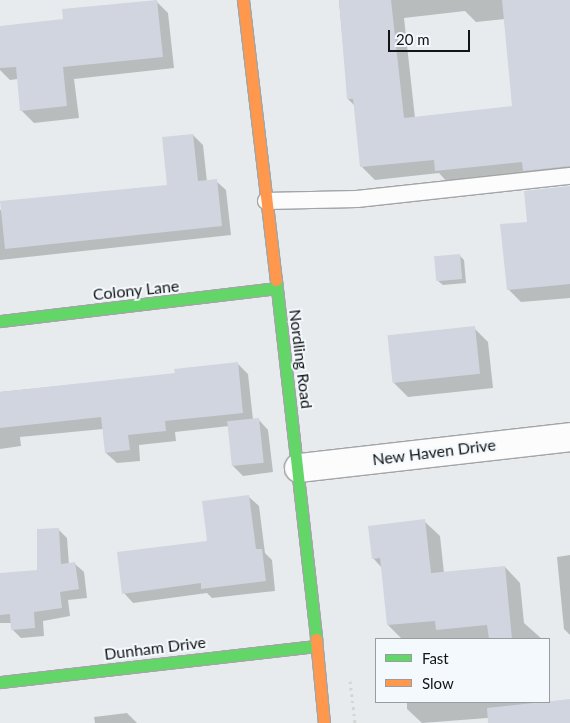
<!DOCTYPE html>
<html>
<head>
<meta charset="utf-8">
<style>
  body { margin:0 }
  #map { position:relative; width:570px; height:723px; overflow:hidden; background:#e8ebed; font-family:Lato,sans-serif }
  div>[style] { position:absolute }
  .shadow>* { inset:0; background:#0003 }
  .building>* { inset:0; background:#d1d5e0; transform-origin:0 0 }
  .path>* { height:3px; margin-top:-1.5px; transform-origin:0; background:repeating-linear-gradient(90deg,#d4d5d5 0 2.5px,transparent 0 6.5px) }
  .roads { filter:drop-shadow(1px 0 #a2a5a6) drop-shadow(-1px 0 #a2a5a6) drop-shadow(0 1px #a2a5a6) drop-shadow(0 -1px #a2a5a6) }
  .lane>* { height:16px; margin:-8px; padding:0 8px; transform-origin:8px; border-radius:8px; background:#fcfcfc }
  .street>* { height:28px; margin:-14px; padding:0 14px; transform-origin:14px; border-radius:14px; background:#fcfcfc }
  .fast>* { height:11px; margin:-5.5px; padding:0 5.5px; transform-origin:5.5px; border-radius:5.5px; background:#63d668 }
  .slow>* { height:11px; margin:-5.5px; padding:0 5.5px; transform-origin:5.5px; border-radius:5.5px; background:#ff974d }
  span { translate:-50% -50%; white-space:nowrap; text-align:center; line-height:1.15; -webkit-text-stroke:4px #f3f9fd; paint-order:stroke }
  .street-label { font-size:16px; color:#121415 }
  .legend { position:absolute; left:375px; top:638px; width:175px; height:65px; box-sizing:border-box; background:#f3f9fd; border:1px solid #999da0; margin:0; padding:6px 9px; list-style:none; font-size:15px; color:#121415 }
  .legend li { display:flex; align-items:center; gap:10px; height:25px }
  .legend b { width:25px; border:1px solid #999da0 }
  .scale { position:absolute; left:388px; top:30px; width:82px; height:22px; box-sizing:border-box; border:2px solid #121415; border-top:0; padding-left:6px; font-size:15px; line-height:18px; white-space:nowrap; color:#121415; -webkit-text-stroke:4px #f3f9fd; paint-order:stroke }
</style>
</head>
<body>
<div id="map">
  <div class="shadow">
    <div style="clip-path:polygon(evenodd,339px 0,570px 0,570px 180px,449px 184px,439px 173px,375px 180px,362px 167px,355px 106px,348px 99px,339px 0,465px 11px,476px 22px,505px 19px,513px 108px,415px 118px,404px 18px,465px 11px)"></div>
    <div style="clip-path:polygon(156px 1px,168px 13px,174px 68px,74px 79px,79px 118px,34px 123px,22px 111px,18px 79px,10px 80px,0 70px,0 27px,65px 20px)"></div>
    <div style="clip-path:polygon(193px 135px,203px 145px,207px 182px,216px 181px,226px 190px,231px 235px,0 260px,0 210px,168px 186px)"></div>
    <div style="clip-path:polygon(570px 187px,570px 298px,521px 302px,508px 289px,529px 223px)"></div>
    <div style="clip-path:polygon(459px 255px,464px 260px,466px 283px,443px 285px,438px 281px)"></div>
    <div style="clip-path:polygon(474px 328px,488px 342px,493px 388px,408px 397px,394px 383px)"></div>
    <div style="clip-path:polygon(237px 363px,248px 374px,253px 420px,259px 420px,268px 430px,273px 472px,243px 476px,233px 466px,229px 426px,175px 432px,176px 441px,139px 445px,140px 461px,117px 463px,106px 453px,103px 429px,20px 437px,21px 446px,0 449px,0 392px,176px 374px)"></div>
    <div style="clip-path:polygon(249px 497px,259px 506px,265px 553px,272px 560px,275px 591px,212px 598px,207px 593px,133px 603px,124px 593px,208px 542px)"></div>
    <div style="clip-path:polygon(424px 521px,440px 536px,444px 573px,505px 567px,520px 583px,524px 623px,542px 639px,402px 639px,388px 625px,382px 568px,373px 558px)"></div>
    <div style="clip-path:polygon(58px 529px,67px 538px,69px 565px,75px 564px,84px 572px,87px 598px,68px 600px,70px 616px,43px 621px,44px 636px,21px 638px,12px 629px,12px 623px,0 623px,0 574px,38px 571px)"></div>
    <div style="clip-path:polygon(570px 555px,570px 635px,564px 629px,557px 557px)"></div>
    <div style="clip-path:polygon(549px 692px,550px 702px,570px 700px,570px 723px,515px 723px,514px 716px,422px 723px,407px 709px,407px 702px,549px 702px)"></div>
    <div style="clip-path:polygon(127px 713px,137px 723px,95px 723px,94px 717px)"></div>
  </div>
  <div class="building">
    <div style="clip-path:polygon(157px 0,163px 57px,63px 67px,67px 106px,20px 111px,16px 67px,0 68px,0 26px,63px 19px,62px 9px)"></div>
    <div style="clip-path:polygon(339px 0,391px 0,404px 118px,512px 106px,502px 0,570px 0,570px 166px,523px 171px,522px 162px,435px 171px,434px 160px,360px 167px,353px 99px,347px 99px)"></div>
    <div style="clip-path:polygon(193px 134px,198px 181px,217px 179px,222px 226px,5px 249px,0 201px,167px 185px,162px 137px)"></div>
    <div style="clip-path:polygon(570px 186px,570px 284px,507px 290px,500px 224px,527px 222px,524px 191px)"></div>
    <div style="left:460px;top:254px;width:25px;height:26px;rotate:85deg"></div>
    <div style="left:475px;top:326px;width:48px;height:88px;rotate:84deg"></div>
    <div style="clip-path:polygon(238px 362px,243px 413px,165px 421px,166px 431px,128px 435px,130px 450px,105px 453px,101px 417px,0 428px,0 392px,175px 373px,174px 369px)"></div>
    <div style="left:259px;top:418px;width:45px;height:32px;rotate:84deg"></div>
    <div style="clip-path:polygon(249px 495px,256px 549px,262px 549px,266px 581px,201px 589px,201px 583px,122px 594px,117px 552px,207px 541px,202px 501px)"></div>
    <div style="clip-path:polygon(425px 519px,431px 573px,505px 566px,512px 639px,489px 639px,487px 625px,436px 630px,435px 621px,387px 625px,380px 558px,372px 559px,368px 526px)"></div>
    <div style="clip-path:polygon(59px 528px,61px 564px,75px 562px,79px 589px,60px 592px,62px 608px,34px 612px,35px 628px,11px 630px,10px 614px,0 615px,0 573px,37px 570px,37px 529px)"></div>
    <div style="clip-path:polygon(570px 699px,570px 723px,488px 723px,487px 708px)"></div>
  </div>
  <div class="path">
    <div style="left:350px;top:681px;width:42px;rotate:83.2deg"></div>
  </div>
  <div class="roads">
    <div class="lane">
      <div style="left:266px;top:201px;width:91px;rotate:-1.3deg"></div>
      <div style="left:357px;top:199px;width:214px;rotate:-6.2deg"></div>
    </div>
    <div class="street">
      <div style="left:299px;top:468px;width:273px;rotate:-6.5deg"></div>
    </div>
    <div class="fast">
      <div style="left:276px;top:280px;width:361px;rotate:83.6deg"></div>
      <div style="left:0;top:321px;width:278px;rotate:-6.8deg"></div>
      <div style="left:0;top:682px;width:317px;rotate:-6.5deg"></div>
    </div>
    <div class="slow">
      <div style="left:243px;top:0;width:282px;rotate:83.3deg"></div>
      <div style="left:316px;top:639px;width:84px;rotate:84.6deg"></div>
    </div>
  </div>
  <div class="street-label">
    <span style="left:136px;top:290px;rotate:-6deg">Colony Lane</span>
    <span style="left:301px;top:359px;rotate:83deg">Nordling Road</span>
    <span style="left:434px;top:452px;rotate:-7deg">New Haven Drive</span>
    <span style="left:155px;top:648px;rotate:-7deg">Dunham Drive</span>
  </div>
  <ul class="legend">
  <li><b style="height:6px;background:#63d668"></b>Fast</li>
  <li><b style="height:6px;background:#ff974d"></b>Slow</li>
  </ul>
  <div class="scale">20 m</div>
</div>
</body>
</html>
